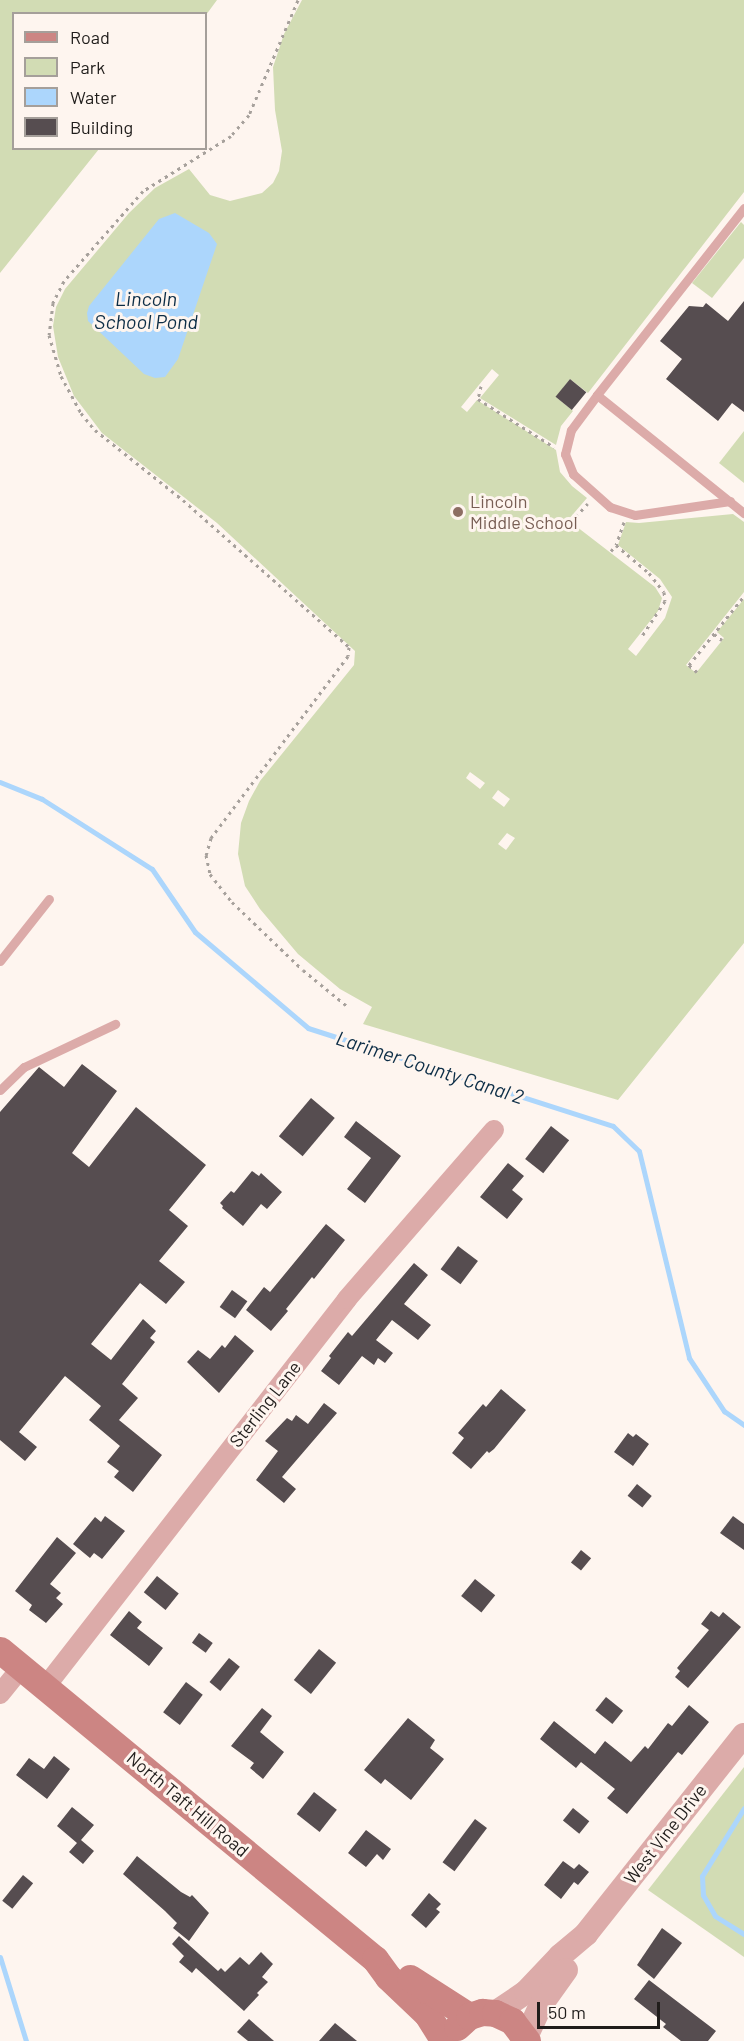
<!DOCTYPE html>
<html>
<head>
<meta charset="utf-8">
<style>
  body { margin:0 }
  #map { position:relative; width:744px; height:2041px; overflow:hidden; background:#fef5ef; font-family:Barlow,sans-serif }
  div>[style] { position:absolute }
  .green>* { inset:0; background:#d2dcb4 }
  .water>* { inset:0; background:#acd6fc }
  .stream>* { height:5px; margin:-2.5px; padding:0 2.5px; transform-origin:2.5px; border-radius:2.5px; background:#acd6fc }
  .building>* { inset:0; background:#564d50; transform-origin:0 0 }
  .path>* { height:3px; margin-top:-1.5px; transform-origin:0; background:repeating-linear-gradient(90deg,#a7a19c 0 3px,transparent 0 7.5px) }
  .service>* { height:9px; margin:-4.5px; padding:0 4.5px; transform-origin:4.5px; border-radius:4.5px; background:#dcaba9 }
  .minor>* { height:20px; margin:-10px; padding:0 10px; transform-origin:10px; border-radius:10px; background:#dcaba9 }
  .tertiary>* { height:24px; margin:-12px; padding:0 12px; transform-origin:12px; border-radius:12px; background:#dcaba9 }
  .secondary>* { height:27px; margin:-13.5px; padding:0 13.5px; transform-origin:13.5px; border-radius:13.5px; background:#cc8583 }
  .dots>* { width:16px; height:16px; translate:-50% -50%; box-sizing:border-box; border:3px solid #fef5ef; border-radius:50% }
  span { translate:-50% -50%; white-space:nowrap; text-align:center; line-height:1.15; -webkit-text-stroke:6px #fef5ef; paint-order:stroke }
  .education-label { font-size:18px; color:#785e54 }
  .left { translate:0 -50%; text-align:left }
  .street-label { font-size:18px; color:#201d1b }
  .water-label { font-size:20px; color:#0c2d46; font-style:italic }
  .legend { position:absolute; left:12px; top:12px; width:195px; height:138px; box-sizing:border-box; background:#fef5ef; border:2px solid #a59f9a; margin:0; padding:8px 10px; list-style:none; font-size:18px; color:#201d1b }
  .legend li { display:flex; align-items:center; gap:12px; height:30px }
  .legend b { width:30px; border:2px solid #a59f9a }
  .scale { position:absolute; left:537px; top:2002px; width:123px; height:27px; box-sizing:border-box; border:3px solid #201d1b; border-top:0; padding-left:8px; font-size:18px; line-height:21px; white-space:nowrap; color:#201d1b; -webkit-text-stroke:4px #fef5ef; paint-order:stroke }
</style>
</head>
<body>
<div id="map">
  <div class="green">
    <div style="clip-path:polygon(0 0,217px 0,206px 15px,14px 14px,14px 148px,99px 149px,0 273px)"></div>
    <div style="clip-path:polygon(evenodd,302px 0,744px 0,744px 192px,588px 393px,570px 379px,556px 397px,573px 411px,561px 426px,556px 445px,480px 398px,499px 375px,492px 369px,461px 407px,467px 412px,477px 400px,556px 450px,560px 472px,572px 486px,587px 498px,568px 520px,655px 587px,662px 598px,658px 611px,628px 649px,636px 656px,665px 618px,672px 597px,660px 579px,618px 545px,626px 522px,639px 523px,733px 514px,744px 522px,744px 592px,686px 665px,696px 673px,724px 638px,717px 632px,744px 599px,744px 943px,618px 1100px,363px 1024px,372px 1007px,340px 989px,298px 954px,260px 909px,245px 886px,238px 854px,241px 823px,249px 801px,260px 781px,354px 665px,355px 651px,217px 523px,102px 433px,74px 396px,58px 357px,53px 326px,56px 307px,65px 289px,129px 213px,155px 188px,189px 169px,210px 195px,230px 201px,262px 193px,273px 183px,279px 171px,282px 151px,275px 110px,273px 67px,284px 34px,302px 0,470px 772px,485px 783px,480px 789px,466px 778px,470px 772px,302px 0,498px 790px,510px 799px,504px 807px,492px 798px,498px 790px,302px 0,507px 833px,515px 838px,506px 850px,498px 844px,507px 833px)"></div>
    <div style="clip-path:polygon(741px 222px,744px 225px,744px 258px,712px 298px,692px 283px)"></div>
    <div style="clip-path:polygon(744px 431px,744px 483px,719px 463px)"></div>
    <div style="clip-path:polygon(744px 1767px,744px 1957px,648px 1890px)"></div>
  </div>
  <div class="water">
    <div style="clip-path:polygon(175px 213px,209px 233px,217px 244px,178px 359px,165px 377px,155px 378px,144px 374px,88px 321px,87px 313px,89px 306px,159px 219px)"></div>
  </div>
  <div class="stream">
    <div style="left:0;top:782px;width:45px;rotate:22deg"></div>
    <div style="left:42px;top:799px;width:130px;rotate:32.5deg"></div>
    <div style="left:152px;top:869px;width:76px;rotate:55.7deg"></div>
    <div style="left:195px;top:932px;width:148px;rotate:40.3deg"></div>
    <div style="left:308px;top:1028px;width:320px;rotate:17.8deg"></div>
    <div style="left:613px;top:1126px;width:36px;rotate:44deg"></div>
    <div style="left:639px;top:1151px;width:213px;rotate:76.4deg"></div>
    <div style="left:689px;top:1358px;width:64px;rotate:56.6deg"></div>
    <div style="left:724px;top:1411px;width:24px;rotate:35deg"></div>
    <div style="left:744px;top:1808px;width:80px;rotate:121.7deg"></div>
    <div style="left:702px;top:1876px;width:19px;rotate:87deg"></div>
    <div style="left:703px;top:1895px;width:24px;rotate:60deg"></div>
    <div style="left:715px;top:1916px;width:34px;rotate:32deg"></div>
    <div style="left:0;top:1957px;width:88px;rotate:72.8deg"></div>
  </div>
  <div class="building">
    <div style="clip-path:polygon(744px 301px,744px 412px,732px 403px,718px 421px,666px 379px,682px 359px,660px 341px,689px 306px,703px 307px,706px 303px,728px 321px)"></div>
    <div style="left:570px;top:379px;width:21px;height:23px;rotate:39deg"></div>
    <div style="clip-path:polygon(82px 1064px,117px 1091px,72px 1153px,89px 1167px,136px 1107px,206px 1165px,169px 1210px,188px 1226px,159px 1261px,185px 1282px,166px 1304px,140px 1283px,91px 1344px,111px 1360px,143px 1319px,156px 1331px,150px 1338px,155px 1342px,122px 1384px,138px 1398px,119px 1420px,162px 1455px,133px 1492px,114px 1477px,119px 1471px,107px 1462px,120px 1446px,89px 1420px,101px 1406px,65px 1376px,19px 1432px,37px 1447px,25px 1461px,0 1440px,0 1112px,39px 1067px,64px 1087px)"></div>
    <div style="left:311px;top:1098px;width:31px;height:50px;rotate:40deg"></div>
    <div style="clip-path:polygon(356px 1121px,401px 1156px,365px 1203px,347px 1189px,371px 1158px,344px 1137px)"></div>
    <div style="left:551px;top:1126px;width:23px;height:42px;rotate:38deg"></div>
    <div style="clip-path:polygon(508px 1163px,524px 1176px,512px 1190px,523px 1199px,507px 1219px,480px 1197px)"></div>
    <div style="clip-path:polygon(252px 1171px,259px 1176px,261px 1173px,282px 1192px,267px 1209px,261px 1204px,243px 1226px,222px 1208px,223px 1206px,220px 1203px,231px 1191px,234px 1193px)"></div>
    <div style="clip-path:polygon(326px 1224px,345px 1240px,314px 1279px,312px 1277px,286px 1309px,288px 1311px,271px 1331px,246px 1310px,264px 1287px,270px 1292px)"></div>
    <div style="left:458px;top:1246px;width:25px;height:29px;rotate:37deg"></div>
    <div style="clip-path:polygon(414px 1263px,428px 1275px,404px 1304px,431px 1325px,418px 1340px,392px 1320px,376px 1340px,393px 1353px,385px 1363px,378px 1358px,374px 1365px,362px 1356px,339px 1385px,321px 1371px,331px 1358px,329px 1356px,348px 1332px,352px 1336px)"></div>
    <div style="left:232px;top:1290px;width:19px;height:21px;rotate:36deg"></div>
    <div style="clip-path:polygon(235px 1335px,254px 1351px,219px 1393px,187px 1362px,198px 1350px,210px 1359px,222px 1345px,225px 1348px)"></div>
    <div style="clip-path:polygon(501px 1389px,526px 1410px,494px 1449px,489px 1453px,487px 1451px,471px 1469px,452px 1453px,464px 1438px,458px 1433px,483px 1404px,486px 1407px)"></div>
    <div style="clip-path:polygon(324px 1403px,337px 1413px,282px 1477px,296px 1489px,284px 1503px,256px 1480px,278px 1451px,265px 1441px,287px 1418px,292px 1421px,296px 1415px,308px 1424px)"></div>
    <div style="clip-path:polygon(628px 1433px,633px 1437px,636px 1434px,649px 1444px,633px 1466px,614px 1452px)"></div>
    <div style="left:637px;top:1484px;width:19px;height:15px;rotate:39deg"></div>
    <div style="clip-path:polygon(105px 1516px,125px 1531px,102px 1559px,94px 1553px,90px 1558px,73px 1544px,95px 1517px,101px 1522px)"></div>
    <div style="clip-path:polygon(733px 1516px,744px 1524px,744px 1550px,720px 1533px)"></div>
    <div style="clip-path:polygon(57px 1537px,76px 1553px,50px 1584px,61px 1593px,56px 1598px,63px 1604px,46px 1623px,29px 1610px,32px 1605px,15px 1591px)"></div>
    <div style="left:581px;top:1550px;width:13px;height:16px;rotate:39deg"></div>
    <div style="left:157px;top:1576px;width:28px;height:21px;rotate:39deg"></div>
    <div style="left:475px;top:1579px;width:26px;height:22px;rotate:39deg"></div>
    <div style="clip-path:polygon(129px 1611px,142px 1622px,137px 1628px,163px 1648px,149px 1666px,110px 1635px)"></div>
    <div style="clip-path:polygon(711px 1611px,719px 1617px,723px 1612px,741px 1627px,688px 1688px,675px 1677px,680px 1671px,677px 1668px,709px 1630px,701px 1624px)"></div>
    <div style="left:199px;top:1633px;width:17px;height:12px;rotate:36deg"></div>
    <div style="left:319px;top:1649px;width:22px;height:40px;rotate:39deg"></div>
    <div style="left:229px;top:1658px;width:14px;height:31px;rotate:39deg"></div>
    <div style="left:186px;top:1682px;width:21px;height:38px;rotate:37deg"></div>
    <div style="left:606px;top:1697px;width:22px;height:17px;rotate:39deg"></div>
    <div style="clip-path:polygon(689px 1705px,709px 1722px,682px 1755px,678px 1752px,627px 1814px,607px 1798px,615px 1789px,581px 1762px,576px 1768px,540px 1739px,554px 1721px,595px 1754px,605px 1741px,631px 1762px,645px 1746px,648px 1749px,668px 1723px,672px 1726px)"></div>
    <div style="clip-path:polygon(262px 1708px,272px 1716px,260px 1732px,284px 1752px,263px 1779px,250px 1768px,254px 1763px,231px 1746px)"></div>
    <div style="clip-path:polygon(408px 1718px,435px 1740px,430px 1748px,444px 1759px,411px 1800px,385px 1779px,381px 1784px,364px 1770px)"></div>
    <div style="clip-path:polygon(54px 1756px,70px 1769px,47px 1799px,16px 1775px,29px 1758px,44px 1769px)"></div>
    <div style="left:314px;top:1792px;width:29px;height:28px;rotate:38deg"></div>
    <div style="clip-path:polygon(72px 1807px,94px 1825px,81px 1840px,94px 1851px,83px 1864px,69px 1852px,77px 1843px,57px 1826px)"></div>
    <div style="left:573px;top:1808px;width:21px;height:16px;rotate:39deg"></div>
    <div style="left:475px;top:1819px;width:15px;height:54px;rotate:37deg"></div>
    <div style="clip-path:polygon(366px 1830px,391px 1849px,383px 1860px,377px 1854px,366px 1867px,348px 1853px)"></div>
    <div style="clip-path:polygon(137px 1856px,181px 1892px,190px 1897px,192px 1895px,209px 1913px,189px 1941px,173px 1928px,177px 1923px,165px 1911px,123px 1874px)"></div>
    <div style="clip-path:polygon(563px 1861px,574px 1869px,579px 1864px,589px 1872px,578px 1885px,574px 1882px,561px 1899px,544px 1885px)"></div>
    <div style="left:23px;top:1875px;width:13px;height:33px;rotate:39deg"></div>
    <div style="clip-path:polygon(429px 1893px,441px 1904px,436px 1909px,440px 1912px,426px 1928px,411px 1915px)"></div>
    <div style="clip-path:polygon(662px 1928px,682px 1943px,654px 1979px,637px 1965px)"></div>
    <div style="clip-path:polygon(179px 1936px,218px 1971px,221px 1968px,225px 1972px,240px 1957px,249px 1965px,261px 1952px,273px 1964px,262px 1977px,268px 1982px,257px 1993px,259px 1995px,244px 2011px,196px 1968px,192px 1973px,179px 1962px,184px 1956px,172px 1944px)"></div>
    <div style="clip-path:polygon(649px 1980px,716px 2031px,708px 2041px,681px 2041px,663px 2027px,666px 2024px,634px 1999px)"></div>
    <div style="clip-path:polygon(249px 2019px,274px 2041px,248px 2041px,237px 2032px)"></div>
    <div style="clip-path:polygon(335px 2023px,357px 2041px,319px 2041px)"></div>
  </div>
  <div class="path">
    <div style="left:298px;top:0;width:125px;rotate:113.1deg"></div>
    <div style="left:249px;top:115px;width:28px;rotate:131deg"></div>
    <div style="left:231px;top:136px;width:104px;rotate:148deg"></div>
    <div style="left:143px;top:191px;width:120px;rotate:131.3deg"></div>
    <div style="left:64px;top:281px;width:25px;rotate:117deg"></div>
    <div style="left:53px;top:303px;width:32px;rotate:97deg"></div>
    <div style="left:49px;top:335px;width:43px;rotate:73.7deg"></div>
    <div style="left:61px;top:376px;width:42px;rotate:61.6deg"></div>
    <div style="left:81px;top:413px;width:22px;rotate:51deg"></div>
    <div style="left:95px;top:430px;width:112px;rotate:38.5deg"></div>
    <div style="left:183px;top:500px;width:222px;rotate:41.5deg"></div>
    <div style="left:349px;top:647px;width:9px;rotate:96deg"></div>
    <div style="left:348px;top:656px;width:228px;rotate:127deg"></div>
    <div style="left:211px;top:838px;width:18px;rotate:106deg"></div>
    <div style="left:206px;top:855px;width:19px;rotate:78deg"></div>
    <div style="left:210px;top:874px;width:36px;rotate:52deg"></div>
    <div style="left:232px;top:902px;width:98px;rotate:43.8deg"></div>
    <div style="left:303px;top:970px;width:57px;rotate:39.3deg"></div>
    <div style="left:481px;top:386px;width:13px;rotate:103deg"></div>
    <div style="left:478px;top:399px;width:90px;rotate:32.3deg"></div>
    <div style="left:571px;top:522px;width:25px;rotate:-48deg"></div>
    <div style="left:624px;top:522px;width:24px;rotate:109deg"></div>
    <div style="left:616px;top:545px;width:43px;rotate:40.3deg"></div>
    <div style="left:649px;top:573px;width:24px;rotate:52deg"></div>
    <div style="left:664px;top:592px;width:9px;rotate:84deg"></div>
    <div style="left:665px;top:601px;width:42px;rotate:123.3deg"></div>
    <div style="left:611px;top:551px;width:8px;rotate:-50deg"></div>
    <div style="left:714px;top:634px;width:10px;rotate:37deg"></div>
    <div style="left:697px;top:672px;width:11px;rotate:-139deg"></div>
    <div style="left:689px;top:665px;width:88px;rotate:-51.4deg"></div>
  </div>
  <div class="service">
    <div style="left:744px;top:208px;width:238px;rotate:128.2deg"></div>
    <div style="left:597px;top:395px;width:189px;rotate:38.8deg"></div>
    <div style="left:597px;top:395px;width:44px;rotate:126.6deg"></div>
    <div style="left:571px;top:430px;width:25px;rotate:104deg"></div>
    <div style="left:565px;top:454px;width:22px;rotate:68deg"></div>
    <div style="left:573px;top:474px;width:50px;rotate:41.7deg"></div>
    <div style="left:610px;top:507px;width:26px;rotate:18deg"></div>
    <div style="left:635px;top:515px;width:96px;rotate:-8.4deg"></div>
    <div style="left:0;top:961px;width:79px;rotate:-51.7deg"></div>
    <div style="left:0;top:1090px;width:33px;rotate:-44deg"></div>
    <div style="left:24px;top:1067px;width:101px;rotate:-25.3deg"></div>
  </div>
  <div class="minor">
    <div style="left:46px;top:1686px;width:490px;rotate:-52.1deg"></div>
    <div style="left:347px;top:1299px;width:224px;rotate:-49deg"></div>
    <div style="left:0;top:1694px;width:35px;rotate:-51deg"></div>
  </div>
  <div class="tertiary">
    <div style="left:495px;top:2013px;width:37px;rotate:-34deg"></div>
    <div style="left:526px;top:1992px;width:50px;rotate:-46.6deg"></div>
    <div style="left:560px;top:1956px;width:34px;rotate:-40deg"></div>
    <div style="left:586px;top:1934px;width:254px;rotate:-51.6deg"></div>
    <div style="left:526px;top:2037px;width:35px;rotate:-65deg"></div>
    <div style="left:541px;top:2005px;width:43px;rotate:-54.5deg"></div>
  </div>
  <div class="secondary">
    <div style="left:0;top:1650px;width:486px;rotate:39.5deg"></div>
    <div style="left:375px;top:1959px;width:22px;rotate:54deg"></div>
    <div style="left:388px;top:1977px;width:54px;rotate:43.5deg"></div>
    <div style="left:427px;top:2014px;width:32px;rotate:58deg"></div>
    <div style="left:410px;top:1978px;width:70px;rotate:32.8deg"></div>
    <div style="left:457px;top:2027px;width:16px;rotate:-43deg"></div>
    <div style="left:469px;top:2016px;width:14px;rotate:-17deg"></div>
    <div style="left:482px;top:2012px;width:13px;rotate:4deg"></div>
    <div style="left:495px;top:2013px;width:19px;rotate:25deg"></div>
    <div style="left:512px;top:2021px;width:25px;rotate:53deg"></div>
  </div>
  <div class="dots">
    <div style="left:458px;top:512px;background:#8d6e63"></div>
  </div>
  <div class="education-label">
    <span class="left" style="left:470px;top:512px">Lincoln<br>Middle School</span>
  </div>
  <div class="street-label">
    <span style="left:265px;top:1404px;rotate:-52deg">Sterling Lane</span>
    <span style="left:188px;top:1804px;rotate:40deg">North Taft Hill Road</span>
    <span style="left:665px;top:1834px;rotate:-52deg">West Vine Drive</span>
  </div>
  <div class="water-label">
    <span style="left:146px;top:310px">Lincoln<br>School Pond</span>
    <span style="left:430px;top:1067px;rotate:18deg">Larimer County Canal 2</span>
  </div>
  <ul class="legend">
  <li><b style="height:8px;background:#cc8583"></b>Road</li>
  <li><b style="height:16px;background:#d2dcb4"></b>Park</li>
  <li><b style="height:16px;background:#acd6fc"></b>Water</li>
  <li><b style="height:16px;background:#564d50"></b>Building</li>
  </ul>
  <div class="scale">50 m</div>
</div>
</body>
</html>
